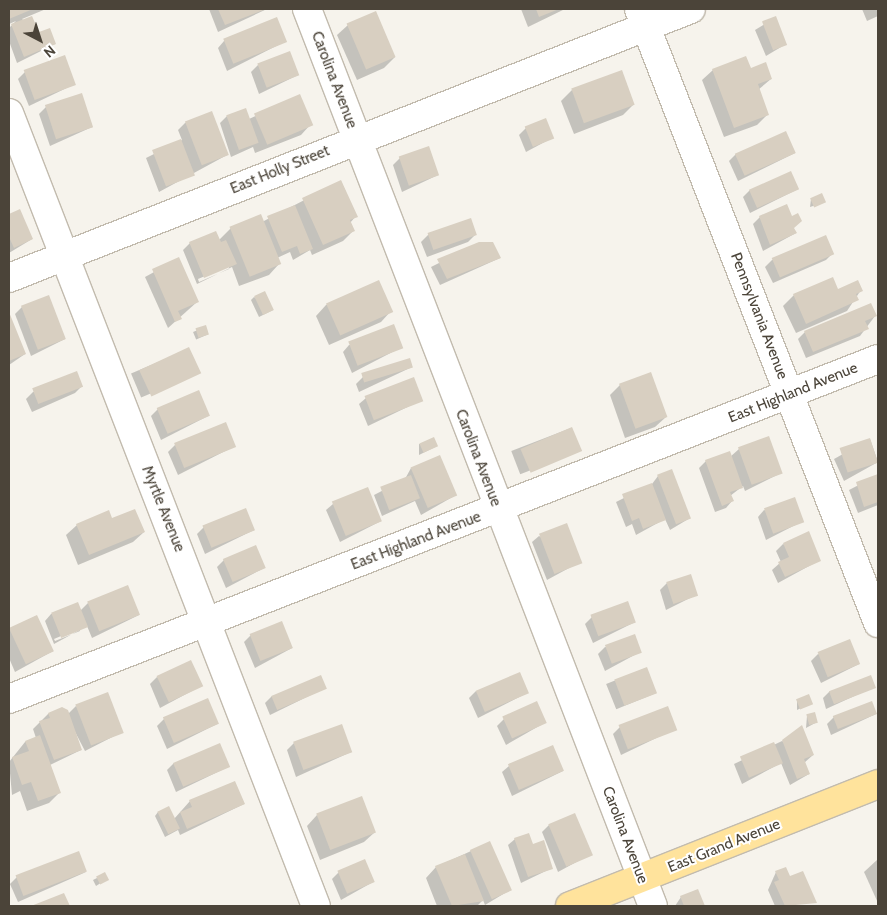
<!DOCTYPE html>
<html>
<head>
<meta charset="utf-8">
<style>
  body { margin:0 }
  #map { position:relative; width:887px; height:915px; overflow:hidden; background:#f6f3ec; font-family:Cabin,sans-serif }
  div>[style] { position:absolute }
  .shadow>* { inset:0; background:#0003; transform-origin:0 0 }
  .building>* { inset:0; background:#d8cfc1; transform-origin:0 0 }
  .roads { filter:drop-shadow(1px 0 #c2bbae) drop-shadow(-1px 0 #c2bbae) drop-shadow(0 1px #c2bbae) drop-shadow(0 -1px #c2bbae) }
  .minor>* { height:28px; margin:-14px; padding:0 14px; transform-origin:14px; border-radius:14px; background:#fff }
  .major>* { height:28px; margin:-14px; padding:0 14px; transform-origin:14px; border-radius:14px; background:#ffe39c }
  span { translate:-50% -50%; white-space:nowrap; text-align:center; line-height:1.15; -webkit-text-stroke:4px #fff; paint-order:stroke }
  .street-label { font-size:15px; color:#4b4439 }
  .frame { position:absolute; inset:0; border:10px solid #4b4439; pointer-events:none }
  .north { position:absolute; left:15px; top:15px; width:50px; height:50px; -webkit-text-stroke:4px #fff; paint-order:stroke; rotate:140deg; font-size:14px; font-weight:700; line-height:20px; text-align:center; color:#4b4439 }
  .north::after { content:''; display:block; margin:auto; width:18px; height:22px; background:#4b4439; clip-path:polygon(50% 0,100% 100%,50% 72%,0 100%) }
</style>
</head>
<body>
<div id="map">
  <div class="shadow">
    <div style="clip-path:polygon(9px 9px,46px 9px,22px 19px,55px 44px,17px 63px,9px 41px,9px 28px,16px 21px,9px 24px)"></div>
    <div style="clip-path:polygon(209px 9px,267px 9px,218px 32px)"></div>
    <div style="clip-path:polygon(521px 9px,565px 9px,528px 27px)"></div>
    <div style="clip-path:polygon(862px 9px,878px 9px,878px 16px,867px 21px)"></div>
    <div style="clip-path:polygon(775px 18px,786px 44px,766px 56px,755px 30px)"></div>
    <div style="clip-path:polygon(348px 25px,395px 57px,384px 68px,357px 80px,337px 35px)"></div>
    <div style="clip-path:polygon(224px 41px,286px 41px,227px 71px,218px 48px)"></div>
    <div style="clip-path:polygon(258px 65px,298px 75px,259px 94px,251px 72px)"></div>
    <div style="clip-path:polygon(713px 70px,771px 79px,758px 90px,768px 114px,757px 125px,724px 137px,702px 80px)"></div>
    <div style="clip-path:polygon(25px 72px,75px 84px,29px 106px,18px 79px)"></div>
    <div style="clip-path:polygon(572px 90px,633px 105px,623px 115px,574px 134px,561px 101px)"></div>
    <div style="clip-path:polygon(299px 96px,311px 124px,301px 135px,255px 153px,253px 147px,231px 157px,220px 123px,227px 116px,249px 119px)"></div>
    <div style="clip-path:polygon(46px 107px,92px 127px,50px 146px,39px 114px)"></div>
    <div style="clip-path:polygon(211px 113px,227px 155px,159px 192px,146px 158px,182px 140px,178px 130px,185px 123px)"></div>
    <div style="clip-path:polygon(526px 128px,552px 138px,526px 152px,519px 135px)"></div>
    <div style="clip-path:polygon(795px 153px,738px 181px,729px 161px,736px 154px)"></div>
    <div style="clip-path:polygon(400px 158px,438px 175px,402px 192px,393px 165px)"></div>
    <div style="clip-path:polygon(evenodd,341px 181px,356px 216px,350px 223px,353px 231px,343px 241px,312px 255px,310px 250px,293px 260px,290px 252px,277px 258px,279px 264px,269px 275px,239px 286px,232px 267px,197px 284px,183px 250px,190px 243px,219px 240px,231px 228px,262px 222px,341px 181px,229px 266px,229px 269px,199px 282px,198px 279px,229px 266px)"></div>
    <div style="clip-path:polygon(798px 189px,750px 213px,743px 197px,750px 190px)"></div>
    <div style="clip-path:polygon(811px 199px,825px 202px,810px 207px)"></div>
    <div style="clip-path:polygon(20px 211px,32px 239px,9px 253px,9px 216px)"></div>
    <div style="clip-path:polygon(760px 217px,793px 228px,796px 233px,763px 251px,753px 224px)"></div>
    <div style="clip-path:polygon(470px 220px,475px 235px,468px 242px,427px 257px,421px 242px,428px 235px)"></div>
    <div style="clip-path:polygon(826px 237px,833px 253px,826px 260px,773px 283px,765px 267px,772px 260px)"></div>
    <div style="clip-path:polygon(479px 243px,500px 258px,440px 285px,431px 267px)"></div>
    <div style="clip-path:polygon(178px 259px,197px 302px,168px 328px,145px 277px)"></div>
    <div style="clip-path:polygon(378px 282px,391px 311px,381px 322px,329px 345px,316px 316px,326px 305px)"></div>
    <div style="clip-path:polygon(861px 290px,847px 311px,796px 333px,783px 306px,794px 295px)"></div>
    <div style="clip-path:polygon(254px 297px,273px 310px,259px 317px,251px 300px)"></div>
    <div style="clip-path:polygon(22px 307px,65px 339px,31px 356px,15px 314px)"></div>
    <div style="clip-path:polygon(9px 316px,25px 354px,9px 365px)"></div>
    <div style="clip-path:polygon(875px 316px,860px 336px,806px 358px,798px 339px,805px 332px)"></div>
    <div style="left:205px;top:327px;width:8px;height:13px;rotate:67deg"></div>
    <div style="clip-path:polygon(349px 345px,402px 347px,352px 373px,343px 352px)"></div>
    <div style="left:189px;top:349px;width:26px;height:63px;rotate:67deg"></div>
    <div style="clip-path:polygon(412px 367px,359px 392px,356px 384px,363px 377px)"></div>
    <div style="clip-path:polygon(76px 373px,82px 386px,75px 393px,32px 412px,26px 399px,33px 392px)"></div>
    <div style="clip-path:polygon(620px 385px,666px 417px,655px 427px,625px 438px,610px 395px)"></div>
    <div style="clip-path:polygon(366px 398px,422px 400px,368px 426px,359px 404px)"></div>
    <div style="clip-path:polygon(158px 409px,208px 416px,161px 440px,151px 416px)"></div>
    <div style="left:571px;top:428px;width:25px;height:64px;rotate:69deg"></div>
    <div style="clip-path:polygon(870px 439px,878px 462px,844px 481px,834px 459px)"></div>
    <div style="clip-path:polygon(419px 444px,437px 446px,419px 455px)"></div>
    <div style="clip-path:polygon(175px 445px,235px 446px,178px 475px,168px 452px)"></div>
    <div style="clip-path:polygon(739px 449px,781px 473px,745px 491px,743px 486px,730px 496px,732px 501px,726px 508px,715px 512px,699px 468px,706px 461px,730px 457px)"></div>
    <div style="clip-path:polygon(411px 468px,456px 495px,421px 515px,415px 501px,382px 516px,374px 495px,405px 479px)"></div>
    <div style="clip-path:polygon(878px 475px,878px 505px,858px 513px,849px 490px)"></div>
    <div style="clip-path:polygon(658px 476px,690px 518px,670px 530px,665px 519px,636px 535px,632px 524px,626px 527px,616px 502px,652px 484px)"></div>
    <div style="clip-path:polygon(333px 504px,381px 521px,340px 542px,326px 510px)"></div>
    <div style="clip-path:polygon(764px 510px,803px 521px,766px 540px,758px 517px)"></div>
    <div style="clip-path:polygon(112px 519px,144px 532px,133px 542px,78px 565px,66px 535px,77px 525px)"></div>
    <div style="clip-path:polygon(204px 527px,254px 530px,205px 554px,197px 534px)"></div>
    <div style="clip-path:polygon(539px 536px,580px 562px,547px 580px,532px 542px)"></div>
    <div style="clip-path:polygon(783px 544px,820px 560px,778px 583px,772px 570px,781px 562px,776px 551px)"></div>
    <div style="clip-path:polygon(224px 560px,264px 568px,226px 588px,217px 567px)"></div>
    <div style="clip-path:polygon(667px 583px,696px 595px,666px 610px,660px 590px)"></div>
    <div style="clip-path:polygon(evenodd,88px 603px,139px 615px,92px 638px,87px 626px,54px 644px,45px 621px,51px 614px,80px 611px,88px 603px,80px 628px,80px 631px,55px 641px,54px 639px,80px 628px)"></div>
    <div style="clip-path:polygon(36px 616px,53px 651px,15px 672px,9px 658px,9px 629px)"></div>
    <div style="clip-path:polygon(592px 617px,635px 622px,593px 643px,585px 624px)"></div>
    <div style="clip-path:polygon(251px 635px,292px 648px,255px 668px,244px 642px)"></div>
    <div style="clip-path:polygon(605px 647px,640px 652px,605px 671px,598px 654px)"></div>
    <div style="clip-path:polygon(818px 654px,859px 664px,821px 683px,811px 661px)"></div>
    <div style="left:646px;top:668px;width:27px;height:43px;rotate:68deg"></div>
    <div style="clip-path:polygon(157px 677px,201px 686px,160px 708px,150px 684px)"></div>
    <div style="clip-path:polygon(874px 687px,826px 709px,823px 698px,830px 691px)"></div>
    <div style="clip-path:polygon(325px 688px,270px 715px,265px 703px,272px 696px)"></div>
    <div style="clip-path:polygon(476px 691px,527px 693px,478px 718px,469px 698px)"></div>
    <div style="clip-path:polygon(797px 699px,811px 703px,797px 710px)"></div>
    <div style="clip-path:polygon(76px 706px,122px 732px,85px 751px,73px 728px,81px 750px,50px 765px,60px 792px,49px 803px,27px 811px,20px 791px,12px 795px,9px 762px,25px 742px,36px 738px,33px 729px,48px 714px,62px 708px,68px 714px)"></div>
    <div style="clip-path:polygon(876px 714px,831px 735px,827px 724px,834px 717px)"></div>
    <div style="clip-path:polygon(807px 716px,817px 722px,806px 728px)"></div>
    <div style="clip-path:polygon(164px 719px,217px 724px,167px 749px,157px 726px)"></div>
    <div style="clip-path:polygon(504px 719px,546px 722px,506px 745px,497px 726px)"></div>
    <div style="clip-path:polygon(620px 727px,675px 729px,621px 755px,613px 734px)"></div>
    <div style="clip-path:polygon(782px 741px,813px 755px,804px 763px,809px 774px,790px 785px,781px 763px,742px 784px,734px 764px)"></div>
    <div style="clip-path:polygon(294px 743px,351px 752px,296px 777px,287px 750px)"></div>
    <div style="clip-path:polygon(174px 763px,228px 767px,176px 792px,167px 770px)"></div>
    <div style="clip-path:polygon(509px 766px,563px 771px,512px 796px,502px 772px)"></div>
    <div style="clip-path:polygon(190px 801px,244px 804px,180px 835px,178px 830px,165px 837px,155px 816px,158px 812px,174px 819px)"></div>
    <div style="clip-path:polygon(317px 815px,375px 832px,364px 842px,320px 860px,307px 826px)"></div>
    <div style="clip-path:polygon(549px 825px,591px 854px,558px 872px,542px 832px)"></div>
    <div style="clip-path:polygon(515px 839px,532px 846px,552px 868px,521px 883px,508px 845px)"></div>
    <div style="clip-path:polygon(471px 851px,510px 890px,485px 905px,483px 900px,477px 906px,437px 906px,426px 878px,436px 867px)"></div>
    <div style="clip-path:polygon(878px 859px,878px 903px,864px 872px)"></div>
    <div style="clip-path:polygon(86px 872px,18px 902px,10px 884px,17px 877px)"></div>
    <div style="clip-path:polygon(339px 872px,373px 882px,341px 900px,332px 879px)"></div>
    <div style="clip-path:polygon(776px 872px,815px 902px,775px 906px,768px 890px)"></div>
    <div style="clip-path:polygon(105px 874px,107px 879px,96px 886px,93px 880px)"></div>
    <div style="clip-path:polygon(697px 890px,704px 906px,675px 906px,681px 897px)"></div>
  </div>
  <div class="building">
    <div style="clip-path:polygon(9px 9px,33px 9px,9px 19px)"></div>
    <div style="clip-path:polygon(218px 9px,266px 9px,225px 25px)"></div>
    <div style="clip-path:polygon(536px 9px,559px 9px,539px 17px)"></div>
    <div style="left:376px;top:11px;width:50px;height:32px;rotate:67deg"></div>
    <div style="clip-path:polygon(32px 16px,39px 32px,50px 28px,56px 44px,24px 57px,11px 24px)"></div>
    <div style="left:776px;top:16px;width:31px;height:15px;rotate:69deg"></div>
    <div style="left:277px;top:17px;width:27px;height:58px;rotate:68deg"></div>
    <div style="left:290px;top:51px;width:26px;height:35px;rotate:69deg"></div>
    <div style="left:65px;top:55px;width:32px;height:44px;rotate:70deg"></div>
    <div style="clip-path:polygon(746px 56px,751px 68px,766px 62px,772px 79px,758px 84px,769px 115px,734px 128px,712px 69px)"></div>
    <div style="left:622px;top:70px;width:37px;height:54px;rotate:70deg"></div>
    <div style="left:82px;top:93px;width:36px;height:39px;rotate:72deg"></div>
    <div style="left:300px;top:94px;width:34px;height:50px;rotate:67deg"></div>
    <div style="left:246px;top:108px;width:37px;height:21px;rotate:70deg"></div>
    <div style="left:212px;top:111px;width:47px;height:29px;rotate:69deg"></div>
    <div style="left:546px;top:118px;width:22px;height:23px;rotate:68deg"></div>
    <div style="left:786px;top:131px;width:24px;height:56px;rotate:66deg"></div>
    <div style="left:181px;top:139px;width:39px;height:31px;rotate:69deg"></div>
    <div style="left:429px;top:146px;width:31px;height:32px;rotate:71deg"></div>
    <div style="left:791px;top:171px;width:20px;height:46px;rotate:66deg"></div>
    <div style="clip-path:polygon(341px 180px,358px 217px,350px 220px,355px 231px,323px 245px,302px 198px)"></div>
    <div style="left:822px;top:193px;width:10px;height:13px;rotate:66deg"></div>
    <div style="clip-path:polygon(787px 204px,792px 216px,798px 213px,802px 221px,794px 228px,797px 233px,770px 245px,759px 216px)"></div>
    <div style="clip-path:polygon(295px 205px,313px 249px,300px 254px,297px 246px,282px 252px,267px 216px)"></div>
    <div style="clip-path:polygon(20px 209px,33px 239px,14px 248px,9px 237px,9px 214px)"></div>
    <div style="left:261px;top:214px;width:54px;height:34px;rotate:68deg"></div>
    <div style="left:471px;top:218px;width:18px;height:46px;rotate:71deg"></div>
    <div style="clip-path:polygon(216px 231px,221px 242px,226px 240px,237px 264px,204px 278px,189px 242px)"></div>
    <div style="left:826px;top:235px;width:21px;height:59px;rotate:67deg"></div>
    <div style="clip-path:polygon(479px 242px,493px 242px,501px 258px,447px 279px,437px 259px)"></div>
    <div style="clip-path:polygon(179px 257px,199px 302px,178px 311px,182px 319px,175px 322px,152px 269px)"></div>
    <div style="clip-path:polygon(833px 277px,838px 289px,858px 280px,863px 291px,856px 294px,859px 300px,806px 324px,793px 294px)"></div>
    <div style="left:379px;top:280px;width:35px;height:58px;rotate:66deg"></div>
    <div style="left:265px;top:291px;width:21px;height:12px;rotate:65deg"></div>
    <div style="left:49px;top:295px;width:47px;height:30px;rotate:69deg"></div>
    <div style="clip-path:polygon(871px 303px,877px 316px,865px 321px,869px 329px,813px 352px,804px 331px)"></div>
    <div style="clip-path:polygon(9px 312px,26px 354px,9px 361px)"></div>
    <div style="left:394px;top:324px;width:26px;height:49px;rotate:69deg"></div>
    <div style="left:206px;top:325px;width:10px;height:11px;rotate:73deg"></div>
    <div style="left:189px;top:347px;width:29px;height:55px;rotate:65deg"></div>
    <div style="left:410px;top:358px;width:10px;height:51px;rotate:73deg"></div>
    <div style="left:77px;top:371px;width:17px;height:48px;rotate:69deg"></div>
    <div style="left:651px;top:372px;width:48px;height:34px;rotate:70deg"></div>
    <div style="left:414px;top:377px;width:26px;height:53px;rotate:69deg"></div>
    <div style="left:199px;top:390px;width:28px;height:46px;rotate:67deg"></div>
    <div style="left:226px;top:422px;width:27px;height:56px;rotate:68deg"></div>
    <div style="left:572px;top:427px;width:26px;height:56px;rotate:67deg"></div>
    <div style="left:769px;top:436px;width:40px;height:33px;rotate:70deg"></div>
    <div style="left:434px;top:437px;width:10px;height:16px;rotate:66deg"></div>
    <div style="left:870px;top:438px;width:26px;height:32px;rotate:72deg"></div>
    <div style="clip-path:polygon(730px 451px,743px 488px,730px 492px,734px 501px,722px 506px,705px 460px)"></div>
    <div style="left:440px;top:455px;width:44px;height:32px;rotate:67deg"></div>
    <div style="left:672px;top:469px;width:53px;height:16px;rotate:69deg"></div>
    <div style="clip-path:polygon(878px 474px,878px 502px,864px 507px,856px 482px)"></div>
    <div style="left:411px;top:475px;width:25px;height:33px;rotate:69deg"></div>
    <div style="clip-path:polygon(652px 483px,666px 520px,643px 529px,639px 518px,632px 521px,622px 494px)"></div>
    <div style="left:368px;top:487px;width:37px;height:39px;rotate:68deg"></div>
    <div style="left:795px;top:497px;width:27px;height:33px;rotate:70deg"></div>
    <div style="left:246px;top:508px;width:24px;height:47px;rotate:68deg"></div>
    <div style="clip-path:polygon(135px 509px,145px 532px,89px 555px,76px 524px,109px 510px,112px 518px)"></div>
    <div style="left:567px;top:523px;width:43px;height:30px;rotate:69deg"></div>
    <div style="clip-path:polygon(809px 531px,821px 561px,785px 577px,778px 562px,789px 557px,783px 543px)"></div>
    <div style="left:256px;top:545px;width:25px;height:36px;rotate:67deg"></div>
    <div style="left:691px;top:574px;width:23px;height:26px;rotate:72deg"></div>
    <div style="left:128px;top:585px;width:32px;height:44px;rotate:68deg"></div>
    <div style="left:628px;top:601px;width:23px;height:40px;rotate:70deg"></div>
    <div style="left:78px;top:602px;width:27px;height:29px;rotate:68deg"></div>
    <div style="left:37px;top:615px;width:40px;height:31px;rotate:65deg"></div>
    <div style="left:282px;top:621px;width:29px;height:35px;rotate:68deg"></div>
    <div style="left:635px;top:634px;width:20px;height:32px;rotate:70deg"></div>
    <div style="left:850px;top:639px;width:27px;height:35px;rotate:68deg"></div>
    <div style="left:191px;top:660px;width:29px;height:38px;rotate:65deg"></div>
    <div style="left:647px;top:667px;width:28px;height:35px;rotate:69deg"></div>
    <div style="left:520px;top:672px;width:23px;height:48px;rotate:67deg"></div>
    <div style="left:321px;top:675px;width:15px;height:54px;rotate:67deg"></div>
    <div style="left:871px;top:675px;width:14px;height:45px;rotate:69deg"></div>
    <div style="left:108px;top:692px;width:44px;height:35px;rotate:69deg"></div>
    <div style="left:809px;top:694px;width:11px;height:14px;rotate:68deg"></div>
    <div style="left:208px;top:698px;width:28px;height:49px;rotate:67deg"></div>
    <div style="left:537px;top:701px;width:24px;height:38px;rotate:66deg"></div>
    <div style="left:872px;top:701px;width:14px;height:42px;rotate:69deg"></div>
    <div style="left:668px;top:706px;width:26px;height:53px;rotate:69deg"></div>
    <div style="clip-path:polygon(62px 707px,68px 710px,82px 750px,54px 760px,39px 721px,50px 718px,48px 713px)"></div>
    <div style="left:815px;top:712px;width:11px;height:9px;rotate:75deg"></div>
    <div style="left:342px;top:724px;width:30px;height:52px;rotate:70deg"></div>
    <div style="clip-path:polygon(802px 725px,814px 755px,804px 759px,810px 774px,797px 779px,782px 740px)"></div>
    <div style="clip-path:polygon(40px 735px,61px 793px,38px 801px,31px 782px,22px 785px,12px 757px,29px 751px,25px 741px)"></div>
    <div style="left:774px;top:742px;width:23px;height:37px;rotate:67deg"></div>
    <div style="left:220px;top:743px;width:26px;height:51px;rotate:67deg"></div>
    <div style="left:553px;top:745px;width:28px;height:49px;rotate:67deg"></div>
    <div style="clip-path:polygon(235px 781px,245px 804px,187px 829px,180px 812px,192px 807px,189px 800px)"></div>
    <div style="left:362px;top:796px;width:39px;height:49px;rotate:69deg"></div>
    <div style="left:169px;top:806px;width:25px;height:13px;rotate:64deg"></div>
    <div style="left:575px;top:813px;width:46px;height:29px;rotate:67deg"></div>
    <div style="clip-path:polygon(529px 833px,533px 844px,544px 840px,553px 869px,528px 877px,514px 838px)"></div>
    <div style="left:490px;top:841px;width:54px;height:22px;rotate:66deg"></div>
    <div style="left:79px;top:851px;width:22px;height:68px;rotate:69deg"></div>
    <div style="clip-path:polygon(465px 854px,484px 901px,452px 906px,435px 866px)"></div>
    <div style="left:365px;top:859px;width:25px;height:30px;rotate:67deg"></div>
    <div style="clip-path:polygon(786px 867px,790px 876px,803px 871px,817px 903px,785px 906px,774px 882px,779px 880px,775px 871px)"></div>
    <div style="left:105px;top:872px;width:9px;height:10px;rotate:63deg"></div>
    <div style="clip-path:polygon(698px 889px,705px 906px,684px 906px,680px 896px)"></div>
    <div style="clip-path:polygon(64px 893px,70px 906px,31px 906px)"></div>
  </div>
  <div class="roads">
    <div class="minor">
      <div style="left:307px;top:9px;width:961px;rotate:68.91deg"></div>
      <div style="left:639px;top:9px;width:659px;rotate:68.73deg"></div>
      <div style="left:9px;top:113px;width:850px;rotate:68.84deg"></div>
      <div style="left:9px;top:278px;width:733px;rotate:-21.53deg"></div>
      <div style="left:9px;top:699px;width:933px;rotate:-21.37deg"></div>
    </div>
    <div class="major">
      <div style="left:570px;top:906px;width:331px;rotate:-21.6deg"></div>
    </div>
  </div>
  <div class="street-label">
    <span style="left:334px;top:80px;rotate:69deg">Carolina Avenue</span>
    <span style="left:280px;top:170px;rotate:-22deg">East Holly Street</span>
    <span style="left:759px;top:316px;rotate:69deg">Pennsylvania Avenue</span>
    <span style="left:793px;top:393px;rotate:-22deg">East Highland Avenue</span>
    <span style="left:478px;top:458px;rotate:69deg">Carolina Avenue</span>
    <span style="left:163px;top:509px;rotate:68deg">Myrtle Avenue</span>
    <span style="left:416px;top:541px;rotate:-21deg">East Highland Avenue</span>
    <span style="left:625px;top:835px;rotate:69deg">Carolina Avenue</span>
    <span style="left:724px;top:846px;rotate:-22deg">East Grand Avenue</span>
  </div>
  <div class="frame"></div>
  <div class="north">N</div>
</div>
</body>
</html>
